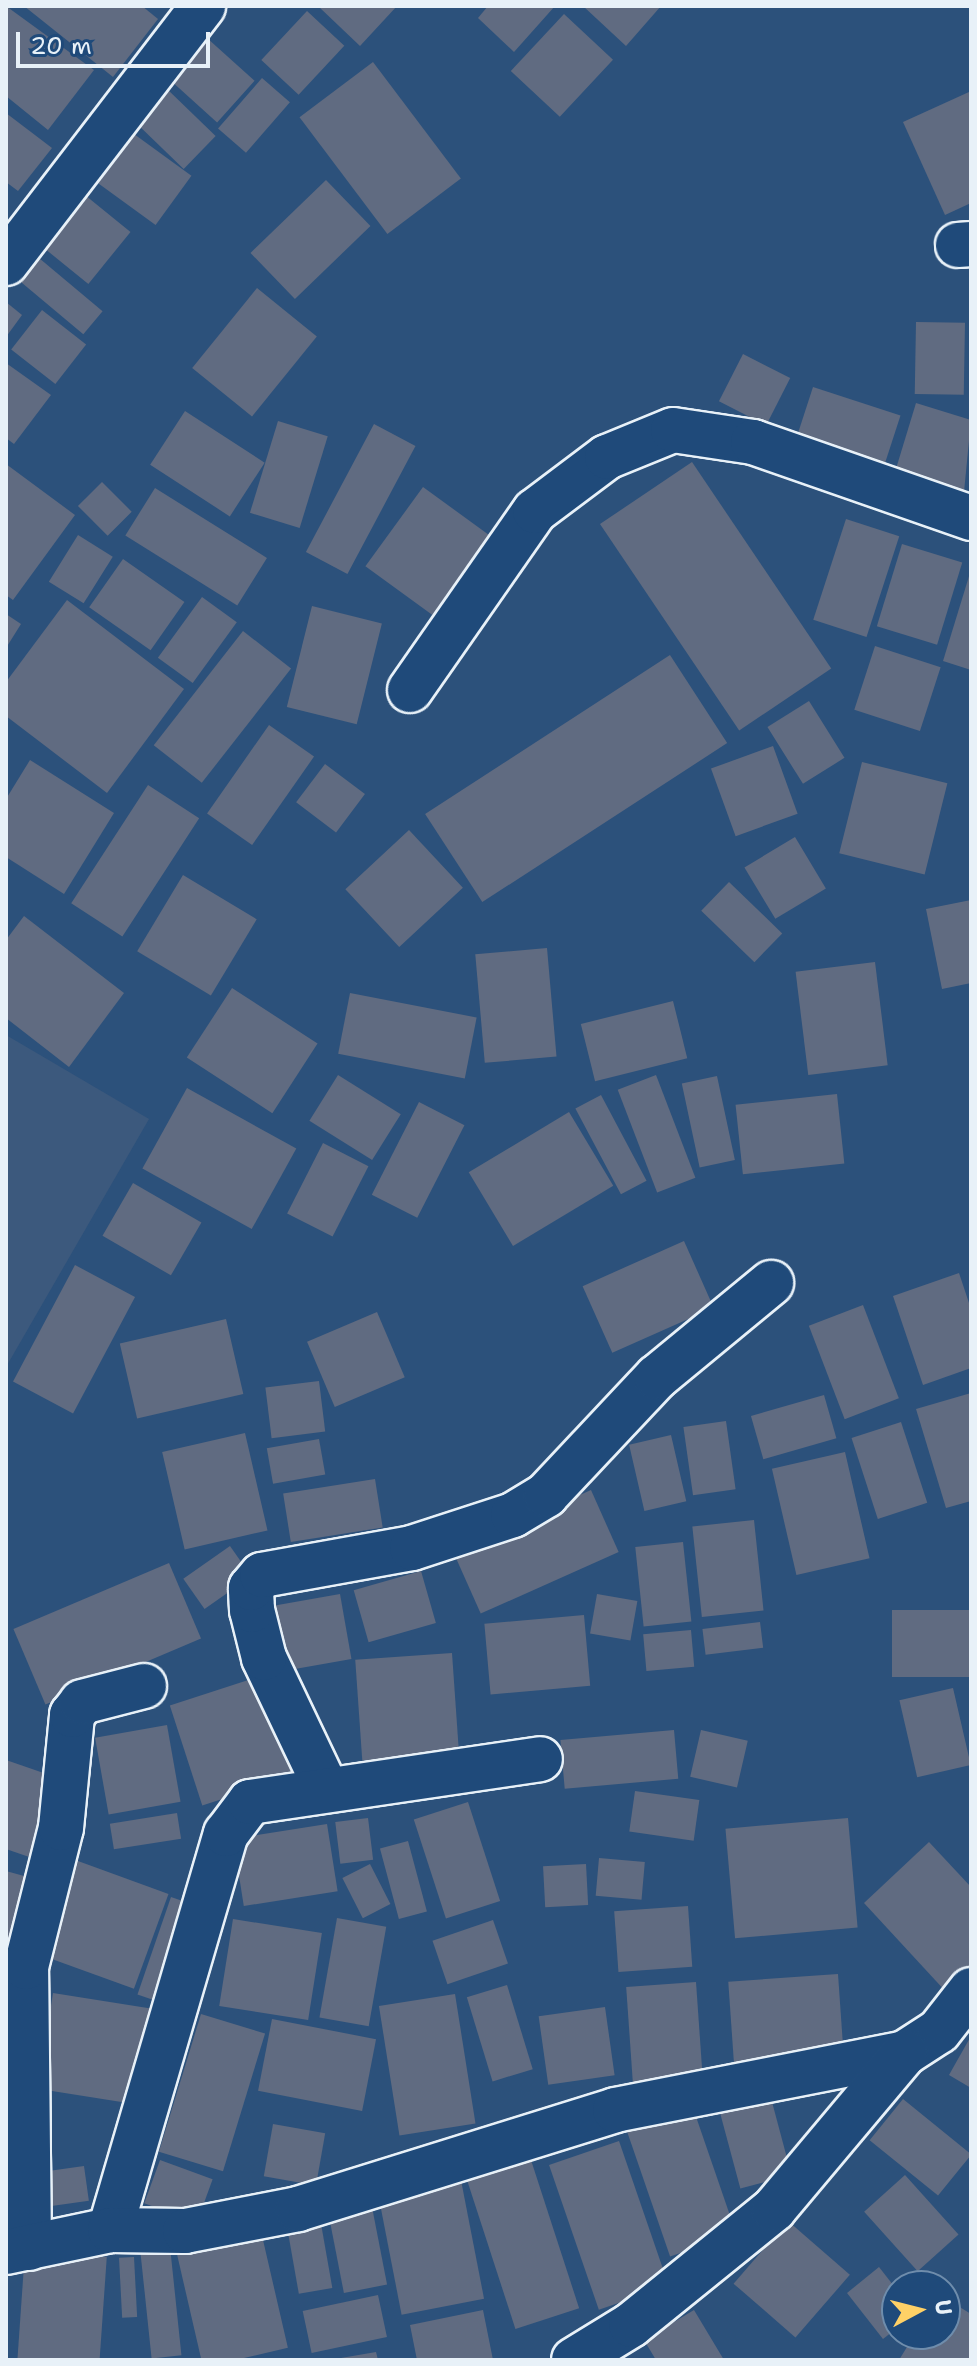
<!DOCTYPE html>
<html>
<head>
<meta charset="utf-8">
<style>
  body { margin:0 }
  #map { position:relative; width:977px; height:2366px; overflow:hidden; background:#2c517b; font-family:"Shantell Sans",sans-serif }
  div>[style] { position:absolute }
  .built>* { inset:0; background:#3c597d }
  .building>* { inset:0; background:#606b81; transform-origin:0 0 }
  .roads { filter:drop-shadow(2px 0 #e8f1f8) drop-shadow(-2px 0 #e8f1f8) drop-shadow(0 2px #e8f1f8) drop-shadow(0 -2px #e8f1f8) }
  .street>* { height:44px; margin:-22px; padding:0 22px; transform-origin:22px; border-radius:22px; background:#1f4a7a }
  span { translate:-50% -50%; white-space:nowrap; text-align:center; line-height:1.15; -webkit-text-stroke:7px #1f4a7a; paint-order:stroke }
  .frame { position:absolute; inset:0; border:8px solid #e8f1f8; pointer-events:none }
  .north { position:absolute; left:881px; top:2270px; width:80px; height:80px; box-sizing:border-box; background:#1f4a7a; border:2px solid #6f8dac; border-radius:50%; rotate:83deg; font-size:22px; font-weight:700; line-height:32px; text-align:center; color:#e8f1f8 }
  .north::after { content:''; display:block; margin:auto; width:28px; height:36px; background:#ffd166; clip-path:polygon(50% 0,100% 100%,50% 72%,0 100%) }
  .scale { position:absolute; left:16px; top:32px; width:194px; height:36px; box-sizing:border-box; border:4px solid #e8f1f8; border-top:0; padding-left:10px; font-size:24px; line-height:28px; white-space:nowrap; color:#e8f1f8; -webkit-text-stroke:6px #1f4a7a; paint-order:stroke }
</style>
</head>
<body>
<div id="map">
  <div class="built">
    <div style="clip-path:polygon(6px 1035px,149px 1119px,6px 1367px)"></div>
  </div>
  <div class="building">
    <div style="clip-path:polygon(6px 6px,94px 70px,48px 130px,6px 96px)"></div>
    <div style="clip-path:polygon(24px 6px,142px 6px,158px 19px,113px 77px)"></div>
    <div style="clip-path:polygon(318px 6px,397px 6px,360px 46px)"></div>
    <div style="clip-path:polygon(488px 6px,555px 6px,514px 52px,478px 18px)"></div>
    <div style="clip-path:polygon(583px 6px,661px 6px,626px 46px)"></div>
    <div style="left:307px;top:11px;width:51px;height:67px;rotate:43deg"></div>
    <div style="left:564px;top:14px;width:67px;height:78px;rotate:43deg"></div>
    <div style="left:207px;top:38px;width:64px;height:56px;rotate:42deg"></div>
    <div style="left:373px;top:62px;width:146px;height:92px;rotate:53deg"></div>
    <div style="left:262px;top:78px;width:37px;height:67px;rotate:41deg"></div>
    <div style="left:166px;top:88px;width:69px;height:46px;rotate:44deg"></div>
    <div style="clip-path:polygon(969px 92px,971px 203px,945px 215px,903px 122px)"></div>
    <div style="clip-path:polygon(6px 113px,52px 148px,18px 191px,6px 182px)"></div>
    <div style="left:134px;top:134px;width:71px;height:61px;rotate:36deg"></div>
    <div style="left:326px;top:180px;width:64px;height:105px;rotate:46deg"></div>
    <div style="left:80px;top:191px;width:65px;height:67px;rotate:39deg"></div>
    <div style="left:39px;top:258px;width:83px;height:30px;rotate:40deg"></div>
    <div style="left:257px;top:288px;width:77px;height:103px;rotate:39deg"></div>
    <div style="clip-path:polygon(6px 302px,22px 315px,6px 337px)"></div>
    <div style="left:42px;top:310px;width:56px;height:50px;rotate:38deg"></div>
    <div style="left:916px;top:322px;width:49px;height:72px;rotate:1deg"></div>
    <div style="left:743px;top:354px;width:53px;height:53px;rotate:27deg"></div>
    <div style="clip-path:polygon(6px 363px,51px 395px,14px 444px,6px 438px)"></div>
    <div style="left:813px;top:387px;width:92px;height:65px;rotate:18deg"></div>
    <div style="clip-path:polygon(916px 403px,971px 420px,964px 492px,895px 472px)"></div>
    <div style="left:185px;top:411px;width:95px;height:64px;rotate:33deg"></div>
    <div style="left:278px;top:421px;width:52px;height:96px;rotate:17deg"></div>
    <div style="left:374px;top:424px;width:47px;height:145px;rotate:28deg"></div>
    <div style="left:692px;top:462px;width:249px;height:111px;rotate:56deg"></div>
    <div style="clip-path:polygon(6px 464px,75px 515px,13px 600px,6px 595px)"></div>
    <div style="left:102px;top:482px;width:42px;height:34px;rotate:45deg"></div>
    <div style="left:423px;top:487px;width:88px;height:98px;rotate:36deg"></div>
    <div style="left:155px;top:488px;width:132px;height:56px;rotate:32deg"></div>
    <div style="left:846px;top:519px;width:56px;height:106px;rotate:18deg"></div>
    <div style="left:78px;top:535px;width:41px;height:55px;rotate:32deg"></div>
    <div style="left:902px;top:544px;width:63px;height:86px;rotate:17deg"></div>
    <div style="left:123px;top:559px;width:75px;height:59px;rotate:35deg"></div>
    <div style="clip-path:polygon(970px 573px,971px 573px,971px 670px,943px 661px)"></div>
    <div style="left:202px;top:597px;width:43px;height:75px;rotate:36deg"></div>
    <div style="clip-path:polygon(67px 600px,184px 689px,107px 793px,6px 716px,6px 682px)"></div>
    <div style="left:312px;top:606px;width:72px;height:104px;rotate:14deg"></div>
    <div style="clip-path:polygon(6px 614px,21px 624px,6px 648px)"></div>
    <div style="left:243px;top:631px;width:61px;height:145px;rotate:38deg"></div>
    <div style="left:875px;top:646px;width:69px;height:67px;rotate:18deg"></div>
    <div style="left:670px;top:655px;width:105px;height:292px;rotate:57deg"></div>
    <div style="left:809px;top:701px;width:67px;height:49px;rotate:58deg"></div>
    <div style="left:269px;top:725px;width:55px;height:108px;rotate:35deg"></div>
    <div style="left:773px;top:746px;width:72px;height:66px;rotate:70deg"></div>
    <div style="clip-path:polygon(30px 760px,114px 813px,64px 894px,6px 857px,6px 799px)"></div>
    <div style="left:862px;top:762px;width:88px;height:94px;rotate:14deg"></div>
    <div style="left:325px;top:764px;width:50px;height:48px;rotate:37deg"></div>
    <div style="left:148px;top:785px;width:61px;height:141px;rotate:33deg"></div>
    <div style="left:409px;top:830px;width:79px;height:87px;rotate:47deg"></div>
    <div style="left:795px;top:837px;width:60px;height:59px;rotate:59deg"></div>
    <div style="left:183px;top:875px;width:86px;height:89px;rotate:31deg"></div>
    <div style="left:729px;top:882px;width:74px;height:40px;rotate:44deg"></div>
    <div style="clip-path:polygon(971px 900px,971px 983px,942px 989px,926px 909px)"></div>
    <div style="clip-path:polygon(24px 916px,124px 993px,69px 1067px,6px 1018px,6px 940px)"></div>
    <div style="left:547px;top:948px;width:109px;height:72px;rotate:85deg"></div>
    <div style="left:875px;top:962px;width:104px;height:80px;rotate:83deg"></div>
    <div style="left:232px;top:988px;width:102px;height:83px;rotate:33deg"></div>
    <div style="left:350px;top:993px;width:129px;height:62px;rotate:11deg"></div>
    <div style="left:673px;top:1001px;width:59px;height:95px;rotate:76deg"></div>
    <div style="left:338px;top:1075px;width:74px;height:54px;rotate:32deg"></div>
    <div style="left:656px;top:1075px;width:110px;height:41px;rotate:69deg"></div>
    <div style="left:717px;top:1076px;width:86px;height:36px;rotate:78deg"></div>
    <div style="left:187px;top:1088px;width:125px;height:92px;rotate:29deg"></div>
    <div style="left:837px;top:1094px;width:70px;height:102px;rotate:84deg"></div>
    <div style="left:601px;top:1095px;width:97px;height:29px;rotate:62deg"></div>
    <div style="left:419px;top:1102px;width:51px;height:104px;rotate:27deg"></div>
    <div style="left:569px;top:1112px;width:86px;height:117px;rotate:59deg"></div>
    <div style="left:323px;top:1143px;width:51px;height:79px;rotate:27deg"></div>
    <div style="left:133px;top:1183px;width:79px;height:61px;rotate:30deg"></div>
    <div style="left:684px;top:1241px;width:73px;height:111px;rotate:66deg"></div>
    <div style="left:75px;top:1265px;width:68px;height:132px;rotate:28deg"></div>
    <div style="clip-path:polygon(959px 1273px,971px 1309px,971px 1368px,923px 1385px,893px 1296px)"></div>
    <div style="left:863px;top:1305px;width:100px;height:58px;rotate:69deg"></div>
    <div style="left:377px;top:1312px;width:71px;height:76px;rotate:67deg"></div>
    <div style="left:226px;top:1319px;width:77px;height:109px;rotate:77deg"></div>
    <div style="left:319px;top:1381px;width:51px;height:54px;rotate:83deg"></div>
    <div style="clip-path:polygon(971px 1393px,971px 1501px,946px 1508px,916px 1409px)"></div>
    <div style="left:824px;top:1395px;width:45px;height:76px;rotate:74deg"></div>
    <div style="left:726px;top:1421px;width:69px;height:43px;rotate:82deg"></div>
    <div style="left:901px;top:1422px;width:85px;height:52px;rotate:72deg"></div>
    <div style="left:245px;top:1433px;width:100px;height:85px;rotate:77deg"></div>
    <div style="left:671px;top:1435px;width:68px;height:43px;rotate:77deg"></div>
    <div style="left:319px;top:1439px;width:36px;height:53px;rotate:80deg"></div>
    <div style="left:845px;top:1452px;width:109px;height:75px;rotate:77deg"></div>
    <div style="left:375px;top:1479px;width:49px;height:93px;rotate:81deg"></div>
    <div style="left:591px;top:1490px;width:68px;height:151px;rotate:66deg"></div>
    <div style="left:754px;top:1520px;width:91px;height:62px;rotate:84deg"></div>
    <div style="left:683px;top:1542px;width:80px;height:48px;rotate:84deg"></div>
    <div style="left:230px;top:1546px;width:37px;height:57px;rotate:55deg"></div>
    <div style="left:169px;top:1563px;width:82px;height:169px;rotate:67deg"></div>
    <div style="left:421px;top:1571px;width:54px;height:70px;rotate:74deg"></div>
    <div style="left:340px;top:1594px;width:66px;height:79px;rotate:80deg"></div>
    <div style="left:597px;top:1594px;width:41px;height:40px;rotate:10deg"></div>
    <div style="left:971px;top:1610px;width:67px;height:79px;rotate:90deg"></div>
    <div style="left:584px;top:1615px;width:71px;height:100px;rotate:85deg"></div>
    <div style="left:760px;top:1622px;width:26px;height:58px;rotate:83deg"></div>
    <div style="left:691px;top:1630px;width:37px;height:48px;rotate:85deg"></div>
    <div style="left:452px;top:1653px;width:101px;height:97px;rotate:86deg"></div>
    <div style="left:264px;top:1675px;width:105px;height:99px;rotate:72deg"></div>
    <div style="left:953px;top:1688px;width:79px;height:55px;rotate:77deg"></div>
    <div style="left:167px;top:1725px;width:78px;height:73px;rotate:80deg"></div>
    <div style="left:674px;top:1730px;width:49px;height:114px;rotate:85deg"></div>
    <div style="left:701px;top:1730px;width:48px;height:48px;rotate:13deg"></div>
    <div style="clip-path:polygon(6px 1760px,61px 1779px,35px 1859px,6px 1849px)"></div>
    <div style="left:635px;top:1791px;width:65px;height:41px;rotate:8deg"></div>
    <div style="left:468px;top:1802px;width:104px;height:57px;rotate:72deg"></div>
    <div style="left:177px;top:1813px;width:26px;height:68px;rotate:81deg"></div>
    <div style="left:368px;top:1818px;width:42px;height:33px;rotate:83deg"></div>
    <div style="left:848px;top:1818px;width:110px;height:123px;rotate:85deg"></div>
    <div style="left:327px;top:1824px;width:68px;height:95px;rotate:81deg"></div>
    <div style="left:408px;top:1841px;width:73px;height:29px;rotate:75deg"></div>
    <div style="clip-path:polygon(929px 1842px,971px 1887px,971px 1972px,948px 1994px,864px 1903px)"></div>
    <div style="left:67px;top:1857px;width:108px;height:101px;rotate:20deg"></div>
    <div style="left:599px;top:1858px;width:46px;height:38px;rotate:5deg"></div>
    <div style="left:370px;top:1864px;width:45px;height:31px;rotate:63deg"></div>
    <div style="left:586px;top:1864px;width:41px;height:43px;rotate:87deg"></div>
    <div style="clip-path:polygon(6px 1871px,42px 1881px,23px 1954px,6px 1949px)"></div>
    <div style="left:171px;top:1897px;width:34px;height:103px;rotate:19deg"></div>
    <div style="left:688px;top:1906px;width:61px;height:74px;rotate:86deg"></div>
    <div style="left:337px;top:1918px;width:50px;height:101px;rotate:10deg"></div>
    <div style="left:233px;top:1919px;width:90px;height:88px;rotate:9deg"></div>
    <div style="left:493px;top:1920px;width:46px;height:64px;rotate:71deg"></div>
    <div style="left:838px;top:1974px;width:82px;height:110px;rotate:86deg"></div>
    <div style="left:696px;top:1982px;width:102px;height:70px;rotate:86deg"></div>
    <div style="left:507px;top:1985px;width:88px;height:42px;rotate:73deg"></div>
    <div style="left:53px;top:1993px;width:99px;height:97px;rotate:9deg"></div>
    <div style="left:455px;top:1994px;width:131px;height:77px;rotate:81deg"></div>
    <div style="left:605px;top:2007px;width:69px;height:67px;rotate:82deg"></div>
    <div style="left:201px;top:2014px;width:67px;height:144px;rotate:17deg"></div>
    <div style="left:272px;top:2019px;width:106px;height:73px;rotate:11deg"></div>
    <div style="clip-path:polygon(971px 2036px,971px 2088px,949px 2075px)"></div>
    <div style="left:768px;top:2087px;width:91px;height:53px;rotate:75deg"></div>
    <div style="left:903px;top:2099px;width:88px;height:53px;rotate:39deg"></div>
    <div style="left:693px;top:2108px;width:133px;height:70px;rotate:71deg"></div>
    <div style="left:273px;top:2124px;width:53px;height:53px;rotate:10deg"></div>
    <div style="left:619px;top:2141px;width:153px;height:74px;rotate:71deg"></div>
    <div style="left:530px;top:2157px;width:159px;height:67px;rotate:72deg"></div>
    <div style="left:160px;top:2160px;width:56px;height:46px;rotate:20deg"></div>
    <div style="left:84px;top:2166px;width:35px;height:52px;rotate:82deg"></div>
    <div style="left:460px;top:2175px;width:126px;height:84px;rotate:79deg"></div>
    <div style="left:905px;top:2175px;width:80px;height:55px;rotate:48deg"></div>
    <div style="left:372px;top:2207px;width:79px;height:44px;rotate:79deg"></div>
    <div style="left:320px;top:2218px;width:71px;height:34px;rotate:80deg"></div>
    <div style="left:788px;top:2221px;width:82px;height:83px;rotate:41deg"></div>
    <div style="left:260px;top:2227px;width:124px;height:87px;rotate:77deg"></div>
    <div style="left:169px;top:2237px;width:119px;height:30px;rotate:84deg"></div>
    <div style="left:25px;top:2251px;width:82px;height:109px;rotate:4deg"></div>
    <div style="left:134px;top:2257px;width:60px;height:15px;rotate:87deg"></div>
    <div style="clip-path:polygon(879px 2267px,897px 2290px,897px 2328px,883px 2339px,847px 2293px)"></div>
    <div style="left:378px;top:2295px;width:43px;height:77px;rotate:78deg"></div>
    <div style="clip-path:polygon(945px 2298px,971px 2314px,971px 2360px,899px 2360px,915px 2334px,945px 2334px)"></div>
    <div style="clip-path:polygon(483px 2310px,493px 2360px,417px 2360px,410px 2325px)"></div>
    <div style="clip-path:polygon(694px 2310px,724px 2360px,656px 2360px,644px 2340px)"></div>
    <div style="clip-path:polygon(376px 2352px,378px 2360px,341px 2360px,341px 2358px)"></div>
  </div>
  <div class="roads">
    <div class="street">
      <div style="left:958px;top:245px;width:13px;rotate:-4deg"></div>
      <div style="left:6px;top:263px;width:324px;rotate:-52.5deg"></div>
      <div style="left:410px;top:690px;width:218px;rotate:-55.1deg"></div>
      <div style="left:535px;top:511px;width:90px;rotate:-36.9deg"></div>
      <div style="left:607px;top:457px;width:71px;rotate:-22.2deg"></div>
      <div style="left:673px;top:430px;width:81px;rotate:8.5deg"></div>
      <div style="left:753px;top:442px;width:231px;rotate:19.2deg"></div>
      <div style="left:326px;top:1788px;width:144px;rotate:-115.5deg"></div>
      <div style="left:264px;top:1658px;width:49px;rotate:-104deg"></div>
      <div style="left:252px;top:1610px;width:22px;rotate:-93deg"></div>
      <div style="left:251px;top:1588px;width:17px;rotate:-50deg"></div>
      <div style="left:262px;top:1575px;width:152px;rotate:-10.2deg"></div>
      <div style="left:412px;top:1548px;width:106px;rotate:-18.1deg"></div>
      <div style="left:513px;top:1515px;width:39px;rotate:-31deg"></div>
      <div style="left:546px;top:1495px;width:162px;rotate:-46.8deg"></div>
      <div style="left:657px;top:1377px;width:148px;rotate:-39.5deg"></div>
      <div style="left:110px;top:2230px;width:413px;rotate:-73.7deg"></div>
      <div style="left:226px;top:1834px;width:40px;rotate:-53deg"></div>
      <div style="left:250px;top:1802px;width:293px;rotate:-8.4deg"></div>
      <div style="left:29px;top:2248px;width:281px;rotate:-90.6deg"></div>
      <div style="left:26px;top:1967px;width:143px;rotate:-75.9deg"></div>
      <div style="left:61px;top:1828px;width:114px;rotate:-84.4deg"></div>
      <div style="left:72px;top:1715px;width:16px;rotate:-52deg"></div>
      <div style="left:82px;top:1702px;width:64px;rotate:-14.5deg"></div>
      <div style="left:6px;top:2252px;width:106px;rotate:-11.9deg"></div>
      <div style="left:110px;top:2230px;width:75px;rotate:0.8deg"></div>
      <div style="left:185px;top:2231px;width:115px;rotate:-11deg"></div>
      <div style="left:298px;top:2209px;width:332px;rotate:-17.3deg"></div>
      <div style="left:615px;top:2110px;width:296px;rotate:-11.1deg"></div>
      <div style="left:905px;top:2053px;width:40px;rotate:-32.9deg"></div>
      <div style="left:939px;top:2031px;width:52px;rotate:-52deg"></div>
      <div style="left:574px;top:2360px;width:67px;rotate:-31.6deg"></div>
      <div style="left:631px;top:2325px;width:184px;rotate:-39deg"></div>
      <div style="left:774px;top:2209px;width:204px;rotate:-50deg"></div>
    </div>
  </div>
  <div class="frame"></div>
  <div class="north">U</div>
  <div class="scale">20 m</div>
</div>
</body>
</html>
